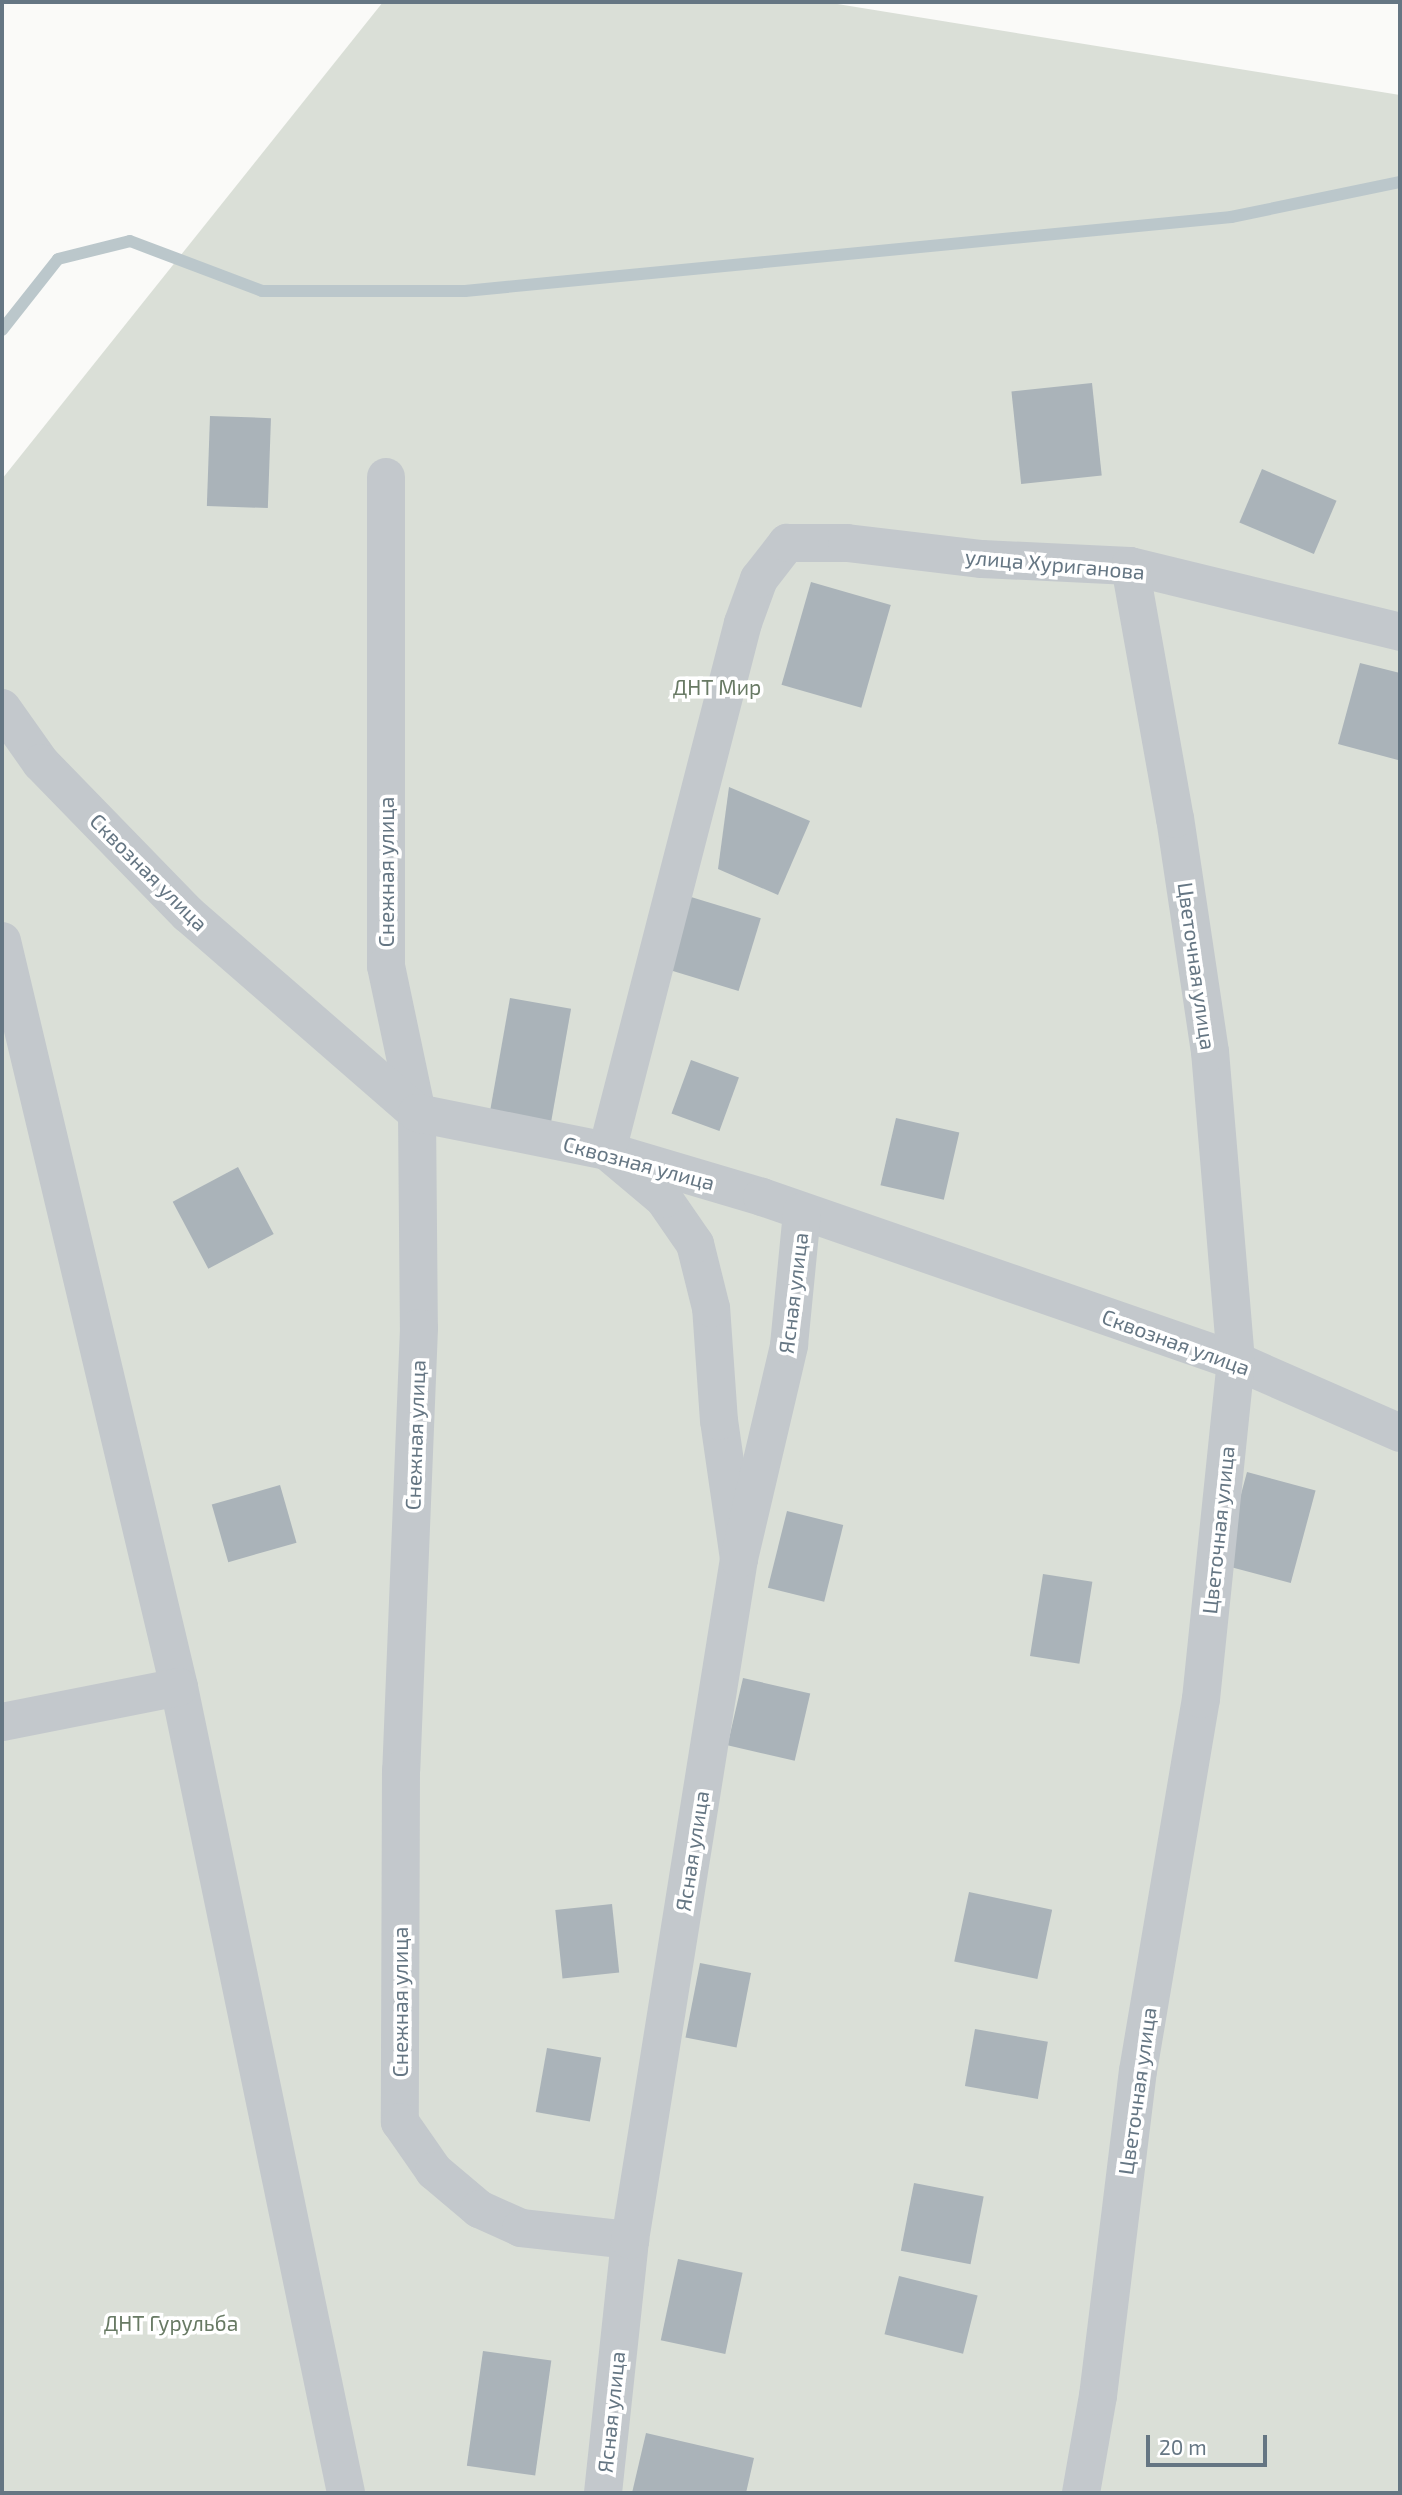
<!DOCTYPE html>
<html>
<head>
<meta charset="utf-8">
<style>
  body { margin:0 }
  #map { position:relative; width:1402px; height:2495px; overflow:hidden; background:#fafaf8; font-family:"Exo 2",sans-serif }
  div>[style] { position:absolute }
  .green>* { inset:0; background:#dadfd7 }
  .stream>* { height:12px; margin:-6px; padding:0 6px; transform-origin:6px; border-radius:6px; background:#bbc7cb }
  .building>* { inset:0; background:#aab3b9; transform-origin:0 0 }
  .minor>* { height:38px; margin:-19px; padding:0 19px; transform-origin:19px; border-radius:19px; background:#c3c8cc }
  span { translate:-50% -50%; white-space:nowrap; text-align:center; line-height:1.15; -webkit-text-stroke:7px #fff; paint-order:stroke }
  .street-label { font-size:21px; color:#657683 }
  .park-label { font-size:21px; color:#687a64 }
  .frame { position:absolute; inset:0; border:4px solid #657683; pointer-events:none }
  .scale { position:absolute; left:1146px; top:2435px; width:121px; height:32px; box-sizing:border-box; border:4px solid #657683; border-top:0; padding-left:9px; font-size:21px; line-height:24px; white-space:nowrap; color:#657683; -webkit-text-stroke:5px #fff; paint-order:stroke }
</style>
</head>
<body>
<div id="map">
  <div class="green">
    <div style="clip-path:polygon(383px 2px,825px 2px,1400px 95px,1400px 2493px,2px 2493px,2px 479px)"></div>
  </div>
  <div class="stream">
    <div style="left:2px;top:330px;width:90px;rotate:-51.7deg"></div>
    <div style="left:58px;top:259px;width:74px;rotate:-14deg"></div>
    <div style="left:130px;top:241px;width:141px;rotate:20.7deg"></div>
    <div style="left:262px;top:291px;width:203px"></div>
    <div style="left:465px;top:291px;width:770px;rotate:-5.52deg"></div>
    <div style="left:1231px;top:217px;width:173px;rotate:-11.7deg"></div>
  </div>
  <div class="building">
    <div style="left:1092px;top:383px;width:93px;height:81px;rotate:84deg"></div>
    <div style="left:210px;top:416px;width:61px;height:90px;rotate:2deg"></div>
    <div style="left:1262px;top:469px;width:81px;height:58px;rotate:23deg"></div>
    <div style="left:811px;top:582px;width:83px;height:107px;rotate:16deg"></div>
    <div style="clip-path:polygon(1360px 663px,1400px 673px,1398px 760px,1338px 744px)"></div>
    <div style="clip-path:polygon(729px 787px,810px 821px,778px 895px,718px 869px)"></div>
    <div style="left:691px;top:897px;width:73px;height:76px;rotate:17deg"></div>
    <div style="left:510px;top:998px;width:62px;height:116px;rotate:10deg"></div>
    <div style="left:691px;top:1060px;width:51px;height:57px;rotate:20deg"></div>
    <div style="left:896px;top:1118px;width:65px;height:69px;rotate:13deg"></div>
    <div style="left:238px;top:1167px;width:76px;height:74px;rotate:62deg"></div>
    <div style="left:1247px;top:1472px;width:71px;height:96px;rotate:15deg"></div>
    <div style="left:280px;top:1485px;width:60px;height:71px;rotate:74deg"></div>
    <div style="left:787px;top:1511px;width:58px;height:79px;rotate:14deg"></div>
    <div style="left:1043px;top:1574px;width:50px;height:83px;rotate:9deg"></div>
    <div style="left:743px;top:1678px;width:69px;height:69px;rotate:13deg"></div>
    <div style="left:969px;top:1892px;width:85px;height:71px;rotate:12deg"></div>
    <div style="left:612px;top:1904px;width:69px;height:57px;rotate:84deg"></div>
    <div style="left:700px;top:1963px;width:52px;height:76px;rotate:11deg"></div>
    <div style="left:975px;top:2029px;width:74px;height:58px;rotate:10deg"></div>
    <div style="left:547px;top:2048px;width:55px;height:65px;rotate:10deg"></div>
    <div style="left:914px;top:2183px;width:71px;height:69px;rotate:11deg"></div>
    <div style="left:678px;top:2259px;width:66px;height:83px;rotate:12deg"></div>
    <div style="left:899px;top:2276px;width:81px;height:60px;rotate:14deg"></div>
    <div style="left:483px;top:2351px;width:69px;height:116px;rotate:8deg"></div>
    <div style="clip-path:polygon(646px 2433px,754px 2458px,746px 2493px,632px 2493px)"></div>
  </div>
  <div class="minor">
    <div style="left:386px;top:477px;width:489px;rotate:90deg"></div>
    <div style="left:386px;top:966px;width:150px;rotate:78.1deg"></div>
    <div style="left:417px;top:1113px;width:215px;rotate:89.5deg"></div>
    <div style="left:419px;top:1328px;width:442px;rotate:92.3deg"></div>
    <div style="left:401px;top:1770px;width:352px;rotate:90.2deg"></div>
    <div style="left:400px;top:2122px;width:60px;rotate:55.2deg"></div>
    <div style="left:434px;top:2171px;width:59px;rotate:40.2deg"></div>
    <div style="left:479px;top:2209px;width:46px;rotate:24.3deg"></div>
    <div style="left:521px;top:2228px;width:110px;rotate:6.3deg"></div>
    <div style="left:2px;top:708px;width:67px;rotate:54.7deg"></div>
    <div style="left:41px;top:763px;width:211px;rotate:45.8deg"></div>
    <div style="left:188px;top:914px;width:303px;rotate:41deg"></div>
    <div style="left:417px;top:1113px;width:194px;rotate:11.3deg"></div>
    <div style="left:607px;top:1151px;width:162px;rotate:16.5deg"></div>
    <div style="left:762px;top:1197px;width:502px;rotate:19.09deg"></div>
    <div style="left:1236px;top:1361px;width:179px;rotate:23.7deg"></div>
    <div style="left:2px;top:941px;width:767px;rotate:76.65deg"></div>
    <div style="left:179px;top:1687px;width:823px;rotate:78.29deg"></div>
    <div style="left:739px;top:1559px;width:139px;rotate:-98.2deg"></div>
    <div style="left:719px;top:1421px;width:113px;rotate:-94deg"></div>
    <div style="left:711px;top:1308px;width:66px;rotate:-104deg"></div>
    <div style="left:695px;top:1244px;width:55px;rotate:-124.6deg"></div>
    <div style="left:664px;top:1199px;width:75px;rotate:-139.9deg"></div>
    <div style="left:607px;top:1151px;width:545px;rotate:-75.56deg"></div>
    <div style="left:743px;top:623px;width:47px;rotate:-70deg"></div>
    <div style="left:759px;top:579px;width:46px;rotate:-52.1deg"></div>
    <div style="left:787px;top:543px;width:60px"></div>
    <div style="left:847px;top:543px;width:136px;rotate:6.8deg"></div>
    <div style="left:982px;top:559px;width:148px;rotate:2.7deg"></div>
    <div style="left:1130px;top:566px;width:278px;rotate:13.7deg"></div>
    <div style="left:2px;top:1722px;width:180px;rotate:-11.2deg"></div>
    <div style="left:603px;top:2493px;width:254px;rotate:-83.9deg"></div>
    <div style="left:630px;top:2240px;width:690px;rotate:-80.91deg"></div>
    <div style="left:739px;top:1559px;width:220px;rotate:-76.8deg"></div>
    <div style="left:789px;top:1345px;width:134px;rotate:-84.4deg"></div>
    <div style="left:1081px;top:2493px;width:98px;rotate:-80.1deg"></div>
    <div style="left:1098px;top:2396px;width:327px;rotate:-83deg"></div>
    <div style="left:1138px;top:2071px;width:377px;rotate:-80.4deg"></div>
    <div style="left:1201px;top:1699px;width:340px;rotate:-84.1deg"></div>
    <div style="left:1236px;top:1361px;width:310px;rotate:-94.8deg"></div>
    <div style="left:1210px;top:1052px;width:236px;rotate:-98.5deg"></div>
    <div style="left:1175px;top:819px;width:257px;rotate:-100.1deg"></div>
  </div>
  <div class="street-label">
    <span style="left:1055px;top:564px;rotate:5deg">улица Хуриганова</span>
    <span style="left:149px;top:872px;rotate:45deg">Сквозная улица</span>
    <span style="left:386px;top:872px;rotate:-90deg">Снежная улица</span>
    <span style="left:1197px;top:966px;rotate:82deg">Цветочная улица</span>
    <span style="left:639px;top:1163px;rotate:15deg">Сквозная улица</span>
    <span style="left:793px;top:1293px;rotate:-83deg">Ясная улица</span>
    <span style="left:1176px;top:1342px;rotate:20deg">Сквозная улица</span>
    <span style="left:415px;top:1435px;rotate:-88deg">Снежная улица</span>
    <span style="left:1218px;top:1530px;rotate:-84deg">Цветочная улица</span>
    <span style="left:692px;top:1851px;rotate:-81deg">Ясная улица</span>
    <span style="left:400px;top:2002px;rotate:-90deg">Снежная улица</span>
    <span style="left:1137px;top:2091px;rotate:-82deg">Цветочная улица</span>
    <span style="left:611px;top:2412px;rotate:-84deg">Ясная улица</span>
  </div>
  <div class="park-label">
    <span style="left:717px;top:687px">ДНТ Мир</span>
    <span style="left:171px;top:2323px">ДНТ Гурульба</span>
  </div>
  <div class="frame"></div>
  <div class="scale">20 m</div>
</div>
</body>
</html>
